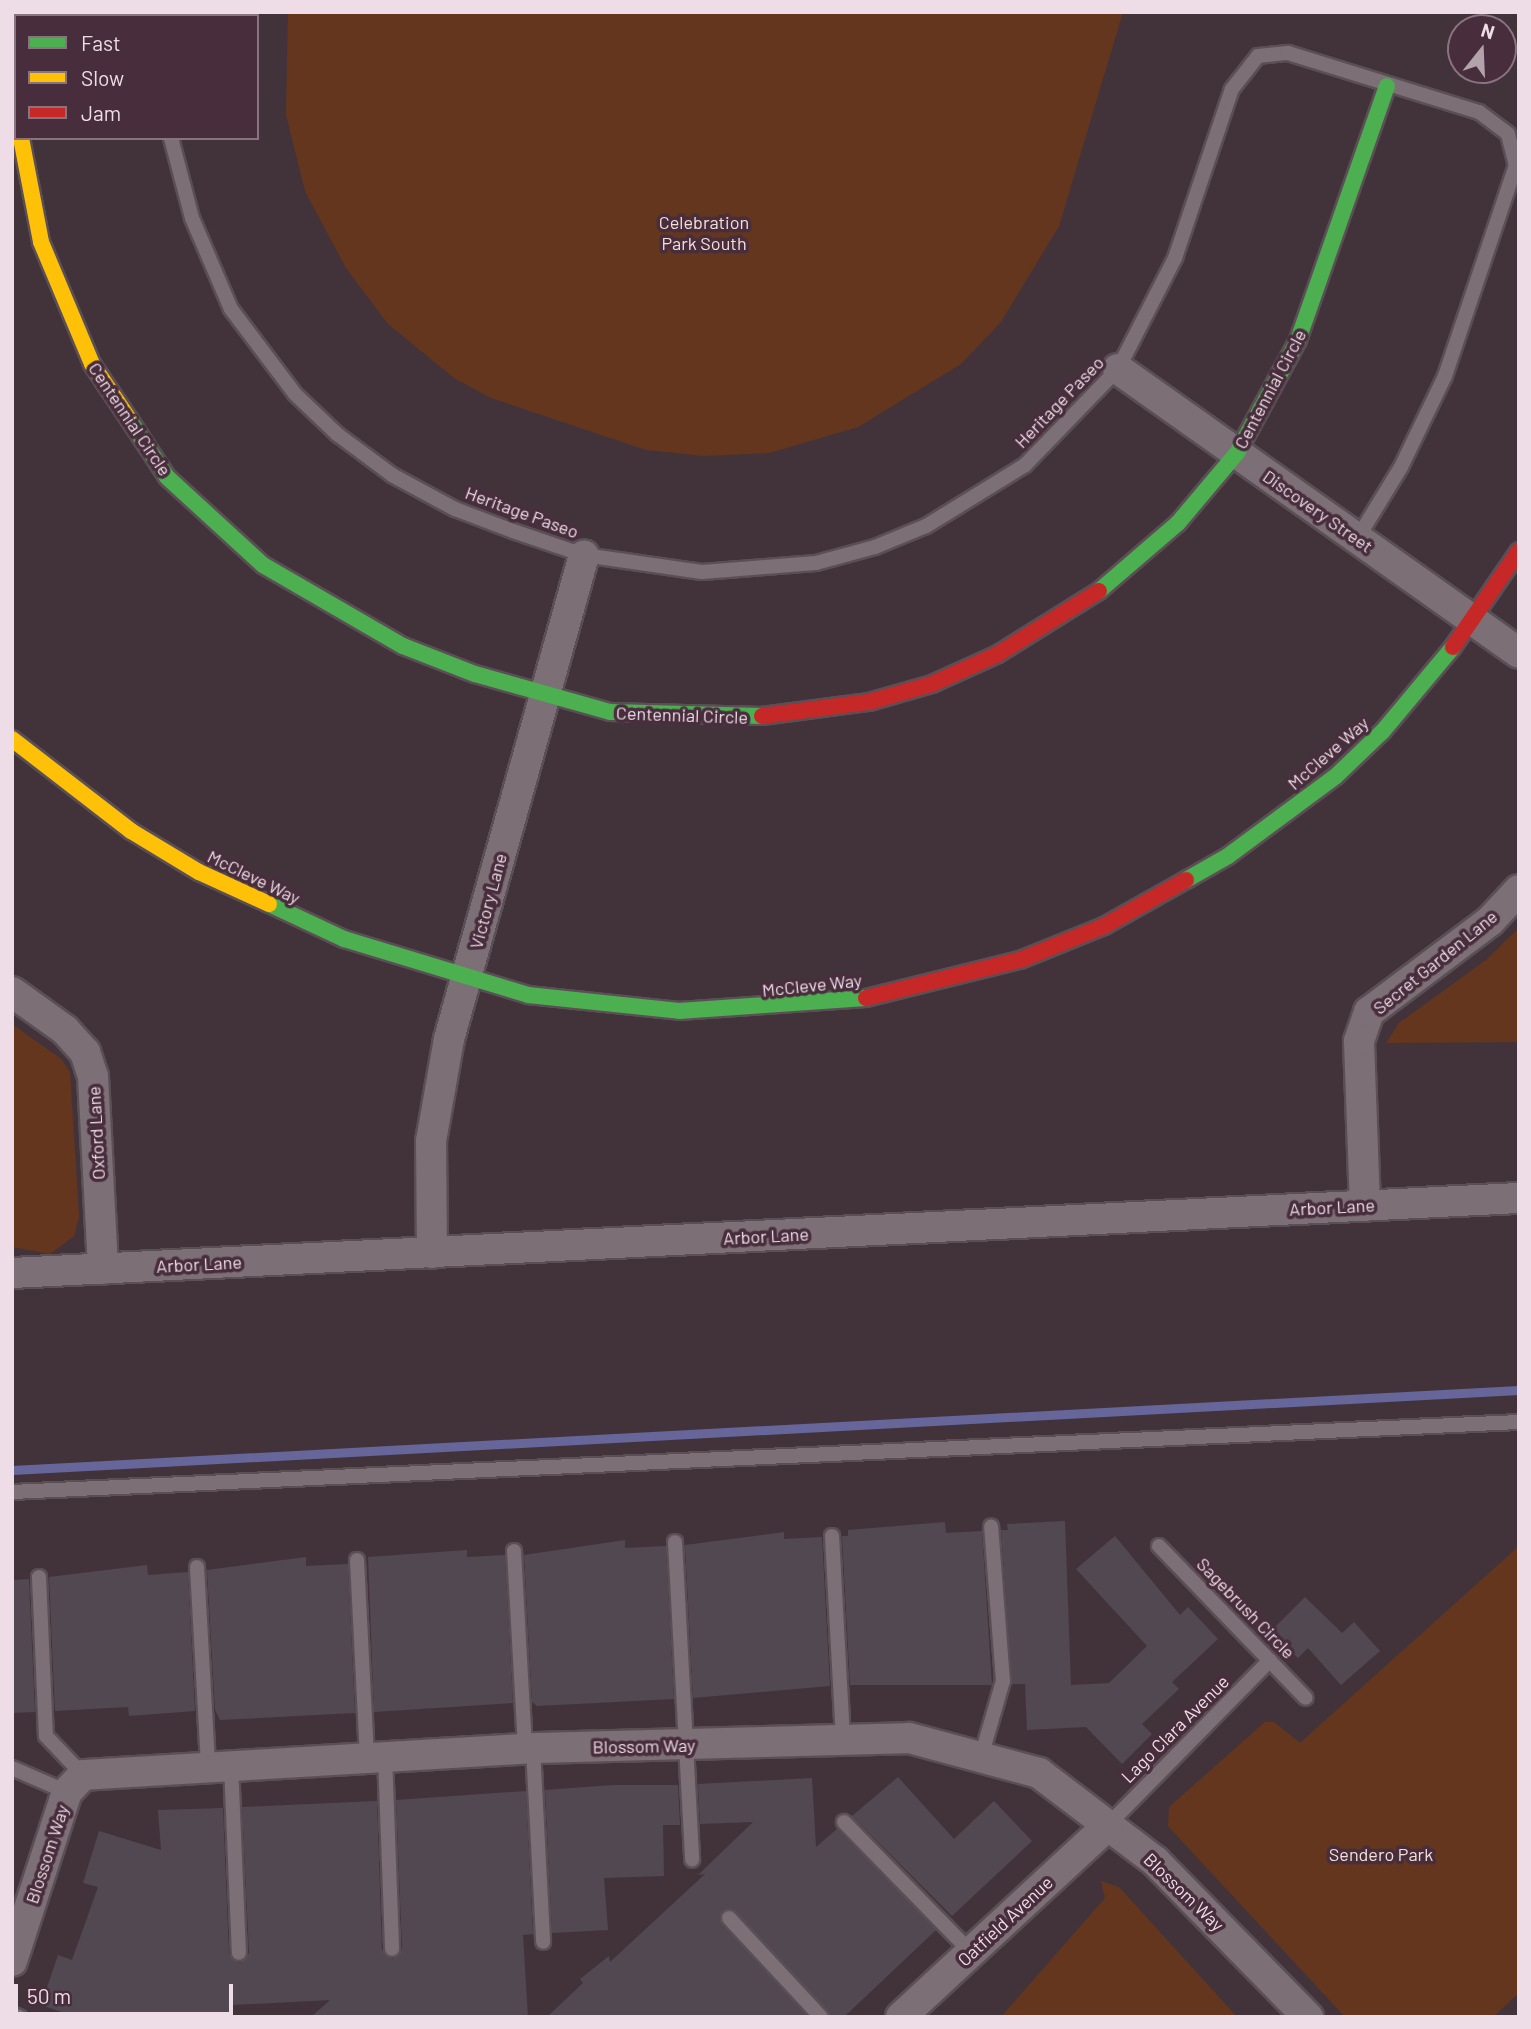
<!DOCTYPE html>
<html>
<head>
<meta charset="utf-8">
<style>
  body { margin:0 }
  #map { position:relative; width:1531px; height:2029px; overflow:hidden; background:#42333b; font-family:Barlow,sans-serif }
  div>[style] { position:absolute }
  .green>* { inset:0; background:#65361e }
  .stream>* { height:9px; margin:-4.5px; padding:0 4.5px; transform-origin:4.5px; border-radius:4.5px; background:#67669b }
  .building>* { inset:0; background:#524851 }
  .roads { filter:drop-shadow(2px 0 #5b4f56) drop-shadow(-2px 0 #5b4f56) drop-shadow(0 2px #5b4f56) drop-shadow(0 -2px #5b4f56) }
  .lane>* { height:14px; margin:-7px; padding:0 7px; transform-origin:7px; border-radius:7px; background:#7c6f76 }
  .street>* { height:30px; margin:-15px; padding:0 15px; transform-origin:15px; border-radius:15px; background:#7c6f76 }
  .fast>* { height:16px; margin:-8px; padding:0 8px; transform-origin:8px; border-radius:8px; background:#4caf50 }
  .slow>* { height:16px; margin:-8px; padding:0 8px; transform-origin:8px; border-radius:8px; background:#ffc107 }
  .jam>* { height:16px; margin:-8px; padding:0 8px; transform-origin:8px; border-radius:8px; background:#c62828 }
  span { translate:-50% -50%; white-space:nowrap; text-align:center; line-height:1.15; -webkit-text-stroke:7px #482d3c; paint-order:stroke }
  .park-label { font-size:18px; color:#f2e0d7 }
  .street-label { font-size:18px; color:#eedde6 }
  .frame { position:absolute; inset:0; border:14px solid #eedde6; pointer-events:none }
  .legend { position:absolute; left:14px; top:14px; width:245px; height:126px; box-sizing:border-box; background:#482d3c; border:2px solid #8a7380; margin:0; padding:9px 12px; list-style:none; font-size:21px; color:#eedde6 }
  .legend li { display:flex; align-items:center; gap:14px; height:35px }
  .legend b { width:35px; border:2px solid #8a7380 }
  .north { position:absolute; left:1447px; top:14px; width:70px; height:70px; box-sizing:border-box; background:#482d3c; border:2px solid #8a7380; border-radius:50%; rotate:18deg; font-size:19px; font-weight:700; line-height:28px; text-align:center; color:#eedde6 }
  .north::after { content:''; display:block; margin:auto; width:24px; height:32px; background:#b2a2aa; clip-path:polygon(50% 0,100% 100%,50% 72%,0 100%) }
  .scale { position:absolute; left:14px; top:1984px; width:219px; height:32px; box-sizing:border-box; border:4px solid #eedde6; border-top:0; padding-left:9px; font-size:21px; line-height:24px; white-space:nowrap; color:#eedde6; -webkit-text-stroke:5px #482d3c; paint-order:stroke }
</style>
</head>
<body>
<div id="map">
  <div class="green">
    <div style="clip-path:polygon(288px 12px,1123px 12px,1059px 226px,1001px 322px,961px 364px,858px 427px,769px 453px,704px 456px,646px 450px,491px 398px,454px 378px,388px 324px,346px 268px,305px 191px,286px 115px)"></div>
    <div style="clip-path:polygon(1519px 928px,1519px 1042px,1386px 1043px,1399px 1023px,1486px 960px)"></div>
    <div style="clip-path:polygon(12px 1024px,61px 1059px,70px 1072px,79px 1216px,74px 1236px,50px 1254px,12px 1247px)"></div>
    <div style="clip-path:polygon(1519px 1546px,1519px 1993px,1493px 2017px,1345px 2017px,1168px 1826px,1169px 1807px,1265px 1722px,1274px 1722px,1300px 1743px)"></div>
    <div style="clip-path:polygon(1101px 1881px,1119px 1887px,1237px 2017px,1001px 2017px,1105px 1898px)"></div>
  </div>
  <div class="stream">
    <div style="left:12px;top:1470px;width:1509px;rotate:-3.04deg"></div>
  </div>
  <div class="building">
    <div style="clip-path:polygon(1065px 1521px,1071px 1685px,1109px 1683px,1147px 1646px,1076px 1569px,1115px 1536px,1180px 1615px,1188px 1607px,1218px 1639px,1172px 1682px,1179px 1689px,1142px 1724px,1152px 1734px,1122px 1764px,1086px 1727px,1027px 1730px,1025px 1684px,1012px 1684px,1001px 1530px,1008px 1530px,1007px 1524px)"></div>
    <div style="clip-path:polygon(945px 1522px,946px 1533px,982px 1531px,992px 1685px,850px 1685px,842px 1536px,848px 1536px,848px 1530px)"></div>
    <div style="clip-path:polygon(784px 1532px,784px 1539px,822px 1537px,830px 1686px,693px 1698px,685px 1545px)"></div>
    <div style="clip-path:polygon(625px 1540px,625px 1548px,666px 1546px,674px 1699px,537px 1706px,532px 1702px,524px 1555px)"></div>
    <div style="clip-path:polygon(467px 1550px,467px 1557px,505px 1555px,513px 1703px,374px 1712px,368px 1557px)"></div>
    <div style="clip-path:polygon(306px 1557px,306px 1566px,348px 1564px,355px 1713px,220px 1720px,215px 1710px,207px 1570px)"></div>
    <div style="clip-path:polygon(147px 1565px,148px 1575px,188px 1572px,195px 1711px,129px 1716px,128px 1707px,55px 1711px,49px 1577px)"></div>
    <div style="clip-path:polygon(29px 1579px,35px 1712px,12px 1713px,12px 1580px)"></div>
    <div style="clip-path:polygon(1305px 1597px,1342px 1633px,1354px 1622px,1380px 1651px,1341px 1685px,1308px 1648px,1298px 1658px,1270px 1632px)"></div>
    <div style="clip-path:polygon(898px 1777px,954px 1839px,994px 1801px,1032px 1841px,952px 1916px,852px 1816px)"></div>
    <div style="clip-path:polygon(812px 1778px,816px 1847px,837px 1829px,936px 1930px,844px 2017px,830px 2017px,728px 1909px,720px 1915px,722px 1925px,808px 2017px,547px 2017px,583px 1983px,580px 1979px,609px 1956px,610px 1962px,705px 1874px,698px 1875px,753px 1822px,700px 1824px,698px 1784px)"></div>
    <div style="clip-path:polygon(613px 1785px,678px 1785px,680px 1825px,663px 1825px,664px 1876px,604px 1878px,608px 1930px,552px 1933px,545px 1790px)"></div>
    <div style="clip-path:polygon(526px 1791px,533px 1934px,523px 1935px,528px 2017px,311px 2017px,330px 2000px,233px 2005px,229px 2017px,76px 2017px,41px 2005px,58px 1955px,72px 1960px,98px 1887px,83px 1883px,99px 1831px,161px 1850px,158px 1810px,223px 1808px,229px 1953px,240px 1963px,249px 1953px,242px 1807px,377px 1801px,382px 1949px,393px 1959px,402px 1949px,396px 1800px)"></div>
  </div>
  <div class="roads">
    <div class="lane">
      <div style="left:166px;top:16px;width:4px;rotate:-76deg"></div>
      <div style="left:171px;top:138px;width:83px;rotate:75.3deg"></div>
      <div style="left:192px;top:218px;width:99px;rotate:66.8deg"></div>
      <div style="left:231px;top:309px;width:106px;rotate:53deg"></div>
      <div style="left:295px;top:394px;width:58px;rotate:43.6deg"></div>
      <div style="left:337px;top:434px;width:69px;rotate:36.7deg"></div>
      <div style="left:392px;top:475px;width:72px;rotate:28.4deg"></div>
      <div style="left:455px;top:509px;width:62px;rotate:20.8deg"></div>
      <div style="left:513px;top:531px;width:75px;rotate:18.7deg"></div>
      <div style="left:584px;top:555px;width:119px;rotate:8.2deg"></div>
      <div style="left:702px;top:572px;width:114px;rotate:-4.5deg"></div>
      <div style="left:816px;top:563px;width:61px;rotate:-15.2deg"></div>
      <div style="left:875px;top:547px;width:55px;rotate:-22.4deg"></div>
      <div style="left:926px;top:526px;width:116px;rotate:-31.6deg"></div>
      <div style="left:1025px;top:465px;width:134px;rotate:-45.9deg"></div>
      <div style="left:1118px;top:369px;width:125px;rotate:-62.8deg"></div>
      <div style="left:1175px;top:258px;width:178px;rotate:-71.4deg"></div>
      <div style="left:1232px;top:89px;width:42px;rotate:-51.8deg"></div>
      <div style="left:1258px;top:56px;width:30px;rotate:-6deg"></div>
      <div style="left:1288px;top:53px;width:200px;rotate:17.2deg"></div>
      <div style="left:1479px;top:112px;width:36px;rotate:37deg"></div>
      <div style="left:1508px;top:134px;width:32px;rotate:76deg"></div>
      <div style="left:1516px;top:165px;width:223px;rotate:108.6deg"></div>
      <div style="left:1445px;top:376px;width:101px;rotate:115.8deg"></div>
      <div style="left:1401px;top:467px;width:84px;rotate:121.4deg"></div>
      <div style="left:12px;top:1492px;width:1509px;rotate:-2.66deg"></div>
      <div style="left:832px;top:1536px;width:205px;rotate:86.9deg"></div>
      <div style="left:675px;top:1542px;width:318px;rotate:86.9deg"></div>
      <div style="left:1159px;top:1546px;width:211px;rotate:46deg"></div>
      <div style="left:514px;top:1551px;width:198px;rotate:86.8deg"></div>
      <div style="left:357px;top:1560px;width:196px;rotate:87.1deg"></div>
      <div style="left:197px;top:1567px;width:198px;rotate:86.8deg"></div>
      <div style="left:39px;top:1577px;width:159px;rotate:87.5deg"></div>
      <div style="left:46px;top:1736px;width:54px;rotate:46.5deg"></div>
      <div style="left:533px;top:1748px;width:194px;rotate:87deg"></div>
      <div style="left:385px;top:1755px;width:194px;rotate:87.9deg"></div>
      <div style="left:981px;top:1757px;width:79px;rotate:-73.9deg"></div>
      <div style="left:1003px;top:1681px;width:155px;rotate:-94.4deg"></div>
      <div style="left:231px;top:1764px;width:189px;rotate:87.6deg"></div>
      <div style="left:12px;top:1768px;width:60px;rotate:23.6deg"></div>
      <div style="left:844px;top:1822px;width:182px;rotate:45.7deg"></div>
      <div style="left:1108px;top:1825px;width:231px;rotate:-45.5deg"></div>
      <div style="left:729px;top:1918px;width:135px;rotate:47.1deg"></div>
      <div style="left:12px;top:2014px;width:8px;rotate:23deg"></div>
    </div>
    <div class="street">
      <div style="left:20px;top:16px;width:4px;rotate:-90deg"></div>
      <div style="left:12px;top:51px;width:4px"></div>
      <div style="left:1118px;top:369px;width:491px;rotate:35.3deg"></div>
      <div style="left:12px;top:992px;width:65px;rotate:35.6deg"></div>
      <div style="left:65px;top:1030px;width:30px;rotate:48deg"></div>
      <div style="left:85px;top:1052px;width:26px;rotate:72deg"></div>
      <div style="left:93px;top:1077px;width:192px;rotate:87deg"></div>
      <div style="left:1365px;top:1206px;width:165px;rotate:-92.1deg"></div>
      <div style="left:1359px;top:1041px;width:31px;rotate:-71deg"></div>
      <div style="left:1369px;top:1012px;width:151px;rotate:-36.9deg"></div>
      <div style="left:1490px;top:921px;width:42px;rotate:-46.9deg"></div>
      <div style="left:432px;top:1253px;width:112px;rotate:-90.5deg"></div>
      <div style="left:431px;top:1141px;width:104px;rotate:-80deg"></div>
      <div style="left:449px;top:1039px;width:502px;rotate:-74.41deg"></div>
      <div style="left:12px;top:1273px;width:1509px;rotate:-2.85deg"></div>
      <div style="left:12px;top:1961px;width:178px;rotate:-72deg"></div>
      <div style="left:67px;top:1792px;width:23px;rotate:-47deg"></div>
      <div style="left:83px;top:1775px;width:451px;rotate:-3.4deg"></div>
      <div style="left:533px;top:1748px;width:376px;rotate:-1.5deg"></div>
      <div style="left:909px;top:1738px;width:135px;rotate:15.1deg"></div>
      <div style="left:1039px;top:1773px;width:146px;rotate:37.2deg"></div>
      <div style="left:1155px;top:1861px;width:219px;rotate:45.6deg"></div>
      <div style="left:901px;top:2017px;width:282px;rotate:-42.8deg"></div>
    </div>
    <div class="fast">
      <div style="left:129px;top:419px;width:69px;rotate:56.8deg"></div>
      <div style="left:167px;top:477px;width:130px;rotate:42.5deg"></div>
      <div style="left:263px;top:565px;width:162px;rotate:30.1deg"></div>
      <div style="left:403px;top:646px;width:77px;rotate:21.3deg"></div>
      <div style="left:475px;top:674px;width:140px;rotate:15.7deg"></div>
      <div style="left:610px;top:712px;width:152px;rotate:1.5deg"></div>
      <div style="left:1099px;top:591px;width:104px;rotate:-40.7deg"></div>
      <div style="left:1178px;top:523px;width:92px;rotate:-49.9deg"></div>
      <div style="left:1237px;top:453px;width:128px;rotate:-61.6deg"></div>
      <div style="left:1298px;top:340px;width:269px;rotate:-70.7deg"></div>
      <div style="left:1186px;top:880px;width:48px;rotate:-29.7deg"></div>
      <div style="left:1228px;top:856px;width:134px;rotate:-36.5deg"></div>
      <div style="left:1336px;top:776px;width:65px;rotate:-43.8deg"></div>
      <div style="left:1383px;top:731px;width:109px;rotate:-50.2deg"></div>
      <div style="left:269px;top:904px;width:83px;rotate:25deg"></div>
      <div style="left:344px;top:939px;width:192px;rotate:16.9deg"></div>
      <div style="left:528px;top:995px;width:152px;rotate:6deg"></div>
      <div style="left:679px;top:1011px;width:187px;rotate:-4deg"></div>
    </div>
    <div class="slow">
      <div style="left:21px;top:138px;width:106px;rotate:79.1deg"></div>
      <div style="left:41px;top:242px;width:132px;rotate:67.3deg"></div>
      <div style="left:92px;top:364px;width:66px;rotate:56.1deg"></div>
      <div style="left:12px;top:739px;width:150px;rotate:37.7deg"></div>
      <div style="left:131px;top:831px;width:79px;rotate:31.1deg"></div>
      <div style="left:199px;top:872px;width:77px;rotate:24.6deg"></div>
    </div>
    <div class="jam">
      <div style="left:1453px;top:647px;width:116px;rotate:-55.5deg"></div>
      <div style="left:762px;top:716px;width:108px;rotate:-7.5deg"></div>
      <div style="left:869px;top:702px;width:66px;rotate:-15.9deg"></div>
      <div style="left:932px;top:684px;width:72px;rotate:-24.4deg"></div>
      <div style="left:998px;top:654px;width:119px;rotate:-32deg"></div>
      <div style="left:866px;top:998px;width:159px;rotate:-13.9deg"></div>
      <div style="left:1020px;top:960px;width:91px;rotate:-22deg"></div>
      <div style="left:1104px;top:926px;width:94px;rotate:-29.3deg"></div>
    </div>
  </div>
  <div class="park-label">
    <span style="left:704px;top:233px">Celebration<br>Park South</span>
    <span style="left:1381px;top:1854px">Sendero Park</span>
  </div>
  <div class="street-label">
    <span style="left:1270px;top:389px;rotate:-62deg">Centennial Circle</span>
    <span style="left:1059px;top:402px;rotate:-46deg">Heritage Paseo</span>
    <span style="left:130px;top:419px;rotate:56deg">Centennial Circle</span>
    <span style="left:1318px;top:511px;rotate:35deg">Discovery Street</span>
    <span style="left:522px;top:512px;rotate:20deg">Heritage Paseo</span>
    <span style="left:682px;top:715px;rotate:2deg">Centennial Circle</span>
    <span style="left:1328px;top:753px;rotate:-41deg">McCleve Way</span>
    <span style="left:254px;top:877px;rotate:26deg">McCleve Way</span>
    <span style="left:488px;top:901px;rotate:-75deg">Victory Lane</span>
    <span style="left:1435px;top:962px;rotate:-39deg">Secret Garden Lane</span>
    <span style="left:812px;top:985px;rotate:-6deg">McCleve Way</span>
    <span style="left:96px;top:1133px;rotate:-93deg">Oxford Lane</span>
    <span style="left:1332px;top:1207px;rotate:-3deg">Arbor Lane</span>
    <span style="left:766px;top:1236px;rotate:-3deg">Arbor Lane</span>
    <span style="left:199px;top:1264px;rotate:-3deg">Arbor Lane</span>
    <span style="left:1246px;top:1608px;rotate:46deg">Sagebrush Circle</span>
    <span style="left:1175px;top:1729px;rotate:-45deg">Lago Clara Avenue</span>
    <span style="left:644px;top:1746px;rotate:-1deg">Blossom Way</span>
    <span style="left:47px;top:1854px;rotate:-72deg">Blossom Way</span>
    <span style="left:1184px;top:1892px;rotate:44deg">Blossom Way</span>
    <span style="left:1005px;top:1921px;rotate:-43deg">Oatfield Avenue</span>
  </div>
  <div class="frame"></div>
  <ul class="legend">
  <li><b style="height:9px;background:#4caf50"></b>Fast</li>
  <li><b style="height:9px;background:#ffc107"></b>Slow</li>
  <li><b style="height:9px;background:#c62828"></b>Jam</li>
  </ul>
  <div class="north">N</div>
  <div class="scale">50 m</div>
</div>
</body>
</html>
